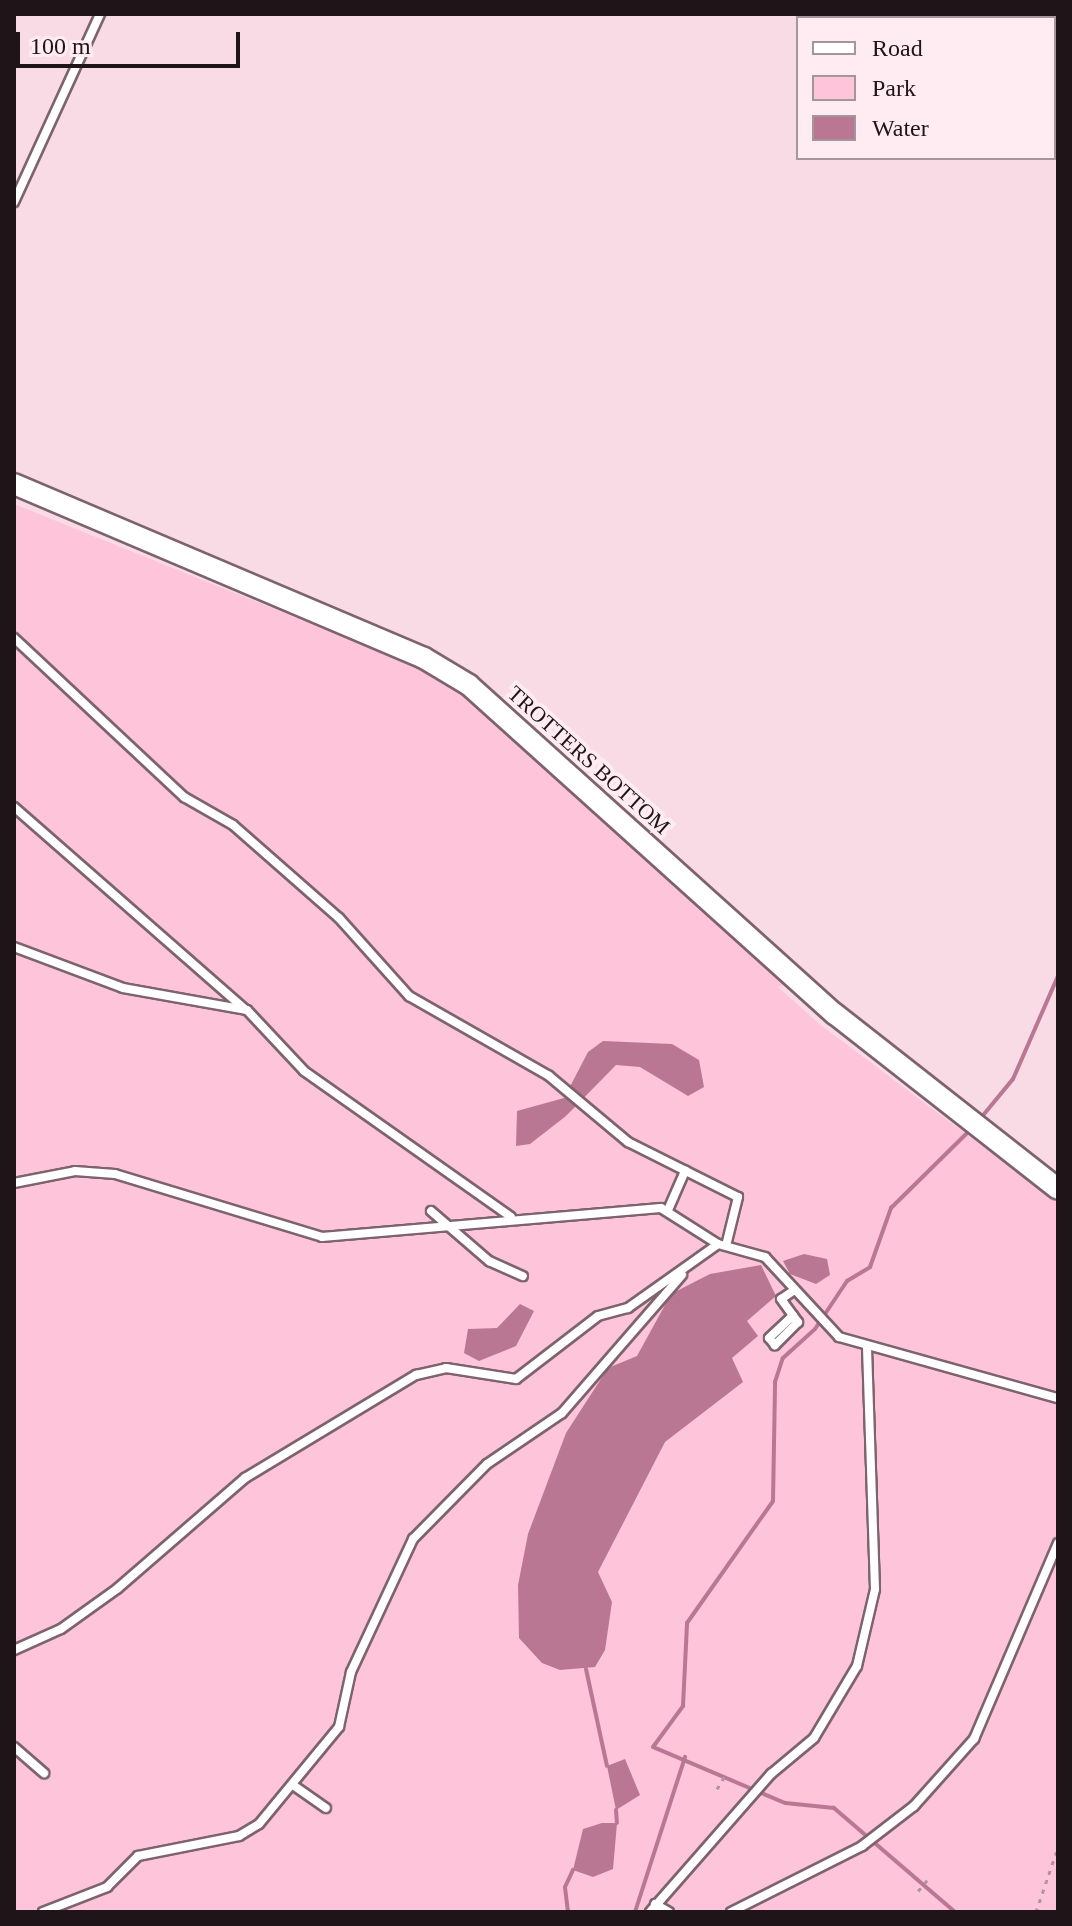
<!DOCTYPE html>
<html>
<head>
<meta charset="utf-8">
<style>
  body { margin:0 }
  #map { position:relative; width:1072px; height:1926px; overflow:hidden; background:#f9dbe6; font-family:"Times New Roman",serif }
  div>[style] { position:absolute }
  .green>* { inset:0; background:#fdc4da }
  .water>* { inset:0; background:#ba7793 }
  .stream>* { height:4px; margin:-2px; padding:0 2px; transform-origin:2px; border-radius:2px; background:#ba7793 }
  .path>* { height:3px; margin-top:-1.5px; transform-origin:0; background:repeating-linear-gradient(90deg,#ad969f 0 4px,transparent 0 10px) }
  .roads { filter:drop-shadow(2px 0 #7d636d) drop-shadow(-2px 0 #7d636d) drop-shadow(0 2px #7d636d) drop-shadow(0 -2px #7d636d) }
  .service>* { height:8px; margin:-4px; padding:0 4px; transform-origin:4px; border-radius:4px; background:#fff }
  .tertiary>* { height:20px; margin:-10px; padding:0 10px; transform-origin:10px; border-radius:10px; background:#fff }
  span { translate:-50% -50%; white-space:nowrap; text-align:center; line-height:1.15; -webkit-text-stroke:8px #ffecf3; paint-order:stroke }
  .street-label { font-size:22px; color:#1f1519 }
  .frame { position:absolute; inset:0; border:16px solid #1f1519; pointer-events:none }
  .legend { position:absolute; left:796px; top:16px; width:260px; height:144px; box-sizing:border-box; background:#ffecf3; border:2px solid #a5969c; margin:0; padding:10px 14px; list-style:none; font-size:24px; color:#1f1519 }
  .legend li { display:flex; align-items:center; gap:16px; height:40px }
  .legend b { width:40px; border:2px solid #a5969c }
  .scale { position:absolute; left:16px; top:32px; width:224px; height:36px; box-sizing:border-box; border:4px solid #1f1519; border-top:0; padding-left:10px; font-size:24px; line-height:28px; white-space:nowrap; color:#1f1519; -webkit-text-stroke:6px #ffecf3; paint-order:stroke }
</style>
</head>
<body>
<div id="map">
  <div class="green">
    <div style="clip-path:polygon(14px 504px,446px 678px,506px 722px,786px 984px,778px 987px,818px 1023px,1058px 1203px,1058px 1912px,14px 1912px)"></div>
  </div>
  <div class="water">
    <div style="clip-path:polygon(603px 1041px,672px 1044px,699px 1060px,704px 1087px,688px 1096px,640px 1067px,616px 1065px,566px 1116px,530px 1144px,516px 1146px,517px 1111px,564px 1098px,588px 1052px)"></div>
    <div style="clip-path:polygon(804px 1254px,827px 1259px,830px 1275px,816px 1284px,790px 1274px,783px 1261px)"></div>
    <div style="clip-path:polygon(761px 1265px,776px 1296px,747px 1321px,758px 1336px,732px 1358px,743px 1382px,665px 1442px,598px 1572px,612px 1602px,605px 1650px,595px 1667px,560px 1670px,542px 1663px,519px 1638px,518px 1585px,528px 1534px,566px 1433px,608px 1368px,637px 1356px,671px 1294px,710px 1274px)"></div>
    <div style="clip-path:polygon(520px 1304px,534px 1311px,516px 1346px,479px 1361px,464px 1353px,468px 1329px,497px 1328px)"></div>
    <div style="clip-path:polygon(625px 1759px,640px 1795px,616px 1810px,607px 1766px)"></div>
    <div style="clip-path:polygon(602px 1823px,617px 1823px,613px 1869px,593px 1877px,573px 1870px,583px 1829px)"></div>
  </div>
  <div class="stream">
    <div style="left:980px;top:1119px;width:52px;rotate:-50.5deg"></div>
    <div style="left:1013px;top:1079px;width:112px;rotate:-66.4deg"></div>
    <div style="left:586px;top:1669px;width:99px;rotate:77.8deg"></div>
    <div style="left:616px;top:1810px;width:13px;rotate:86deg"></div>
    <div style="left:568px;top:1912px;width:25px;rotate:-97deg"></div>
    <div style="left:565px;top:1887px;width:19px;rotate:-65deg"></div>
    <div style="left:635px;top:1912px;width:163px;rotate:-72.1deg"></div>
    <div style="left:955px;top:1912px;width:160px;rotate:-139.3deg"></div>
    <div style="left:834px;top:1808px;width:49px;rotate:-174.2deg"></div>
    <div style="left:785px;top:1803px;width:143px;rotate:-157deg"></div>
    <div style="left:653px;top:1747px;width:51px;rotate:-53.8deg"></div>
    <div style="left:683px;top:1706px;width:83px;rotate:-87.2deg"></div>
    <div style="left:687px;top:1623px;width:149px;rotate:-54.8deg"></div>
    <div style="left:773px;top:1501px;width:119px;rotate:-89deg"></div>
    <div style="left:775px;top:1382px;width:25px;rotate:-72deg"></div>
    <div style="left:783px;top:1358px;width:43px;rotate:-42.2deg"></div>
    <div style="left:815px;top:1329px;width:58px;rotate:-56.3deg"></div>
    <div style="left:847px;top:1281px;width:27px;rotate:-31deg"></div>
    <div style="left:870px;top:1267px;width:63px;rotate:-70.4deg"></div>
    <div style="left:891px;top:1208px;width:114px;rotate:-44.6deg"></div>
  </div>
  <div class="path">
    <div style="left:717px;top:1789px;width:17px;rotate:-59deg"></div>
    <div style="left:918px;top:1891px;width:16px;rotate:-50deg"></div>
    <div style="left:1036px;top:1912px;width:69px;rotate:-71.3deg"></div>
  </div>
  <div class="roads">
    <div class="service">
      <div style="left:14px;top:202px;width:207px;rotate:-65.4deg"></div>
      <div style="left:14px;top:638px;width:233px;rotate:43.1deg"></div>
      <div style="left:184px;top:797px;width:56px;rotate:29.7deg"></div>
      <div style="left:233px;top:825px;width:141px;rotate:41.3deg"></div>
      <div style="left:339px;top:918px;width:105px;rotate:48.1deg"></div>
      <div style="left:409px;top:996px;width:161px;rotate:29.7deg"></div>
      <div style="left:549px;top:1076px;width:103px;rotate:39.9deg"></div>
      <div style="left:628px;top:1142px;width:123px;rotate:26.6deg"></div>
      <div style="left:738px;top:1197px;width:50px;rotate:103.8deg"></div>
      <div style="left:14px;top:807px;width:307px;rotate:41.2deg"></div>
      <div style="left:14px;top:947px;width:116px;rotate:20.6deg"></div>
      <div style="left:123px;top:988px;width:126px;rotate:10.1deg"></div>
      <div style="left:247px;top:1010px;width:83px;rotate:46.9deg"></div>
      <div style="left:304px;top:1071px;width:253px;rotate:35.2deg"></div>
      <div style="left:14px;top:1183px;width:62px;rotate:-11.1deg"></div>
      <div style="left:75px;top:1171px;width:40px;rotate:4.3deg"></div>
      <div style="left:115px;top:1174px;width:216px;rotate:16.9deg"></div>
      <div style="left:322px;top:1237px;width:340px;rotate:-4.9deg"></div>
      <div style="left:661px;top:1208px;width:67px;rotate:32.3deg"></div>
      <div style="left:718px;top:1244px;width:49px;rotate:15.5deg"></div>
      <div style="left:765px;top:1257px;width:109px;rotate:47.2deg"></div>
      <div style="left:839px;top:1337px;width:227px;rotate:15.6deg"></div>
      <div style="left:668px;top:1210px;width:43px;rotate:-66.4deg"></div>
      <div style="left:431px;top:1211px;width:77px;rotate:40.8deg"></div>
      <div style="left:489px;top:1261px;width:37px;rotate:24deg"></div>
      <div style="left:793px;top:1291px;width:14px;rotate:146deg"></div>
      <div style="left:781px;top:1299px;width:29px;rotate:54deg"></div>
      <div style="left:798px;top:1322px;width:33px;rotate:135deg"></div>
      <div style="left:775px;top:1345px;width:9px;rotate:-131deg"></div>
      <div style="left:769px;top:1338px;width:33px;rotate:-43deg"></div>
      <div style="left:14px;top:1650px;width:51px;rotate:-24.1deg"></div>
      <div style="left:61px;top:1629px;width:70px;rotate:-35.7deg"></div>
      <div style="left:118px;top:1588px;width:168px;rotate:-40.9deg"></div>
      <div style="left:245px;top:1478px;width:200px;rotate:-31.1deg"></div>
      <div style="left:416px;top:1375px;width:31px;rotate:-13deg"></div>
      <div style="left:446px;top:1368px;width:71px;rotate:8.9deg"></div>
      <div style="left:516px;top:1379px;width:103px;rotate:-37.5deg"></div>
      <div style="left:598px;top:1316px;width:31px;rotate:-15deg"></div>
      <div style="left:628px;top:1308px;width:110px;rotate:-35.4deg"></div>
      <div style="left:14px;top:1747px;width:40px;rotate:41deg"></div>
      <div style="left:293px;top:1785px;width:40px;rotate:34.9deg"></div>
      <div style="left:655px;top:1904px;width:16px;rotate:30deg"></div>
      <div style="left:43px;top:1912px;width:69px;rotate:-21.3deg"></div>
      <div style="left:107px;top:1887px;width:44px;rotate:-45deg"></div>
      <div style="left:138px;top:1856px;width:103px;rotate:-11.2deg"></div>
      <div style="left:239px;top:1836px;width:23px;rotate:-31deg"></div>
      <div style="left:259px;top:1824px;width:126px;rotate:-50.5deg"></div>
      <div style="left:339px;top:1727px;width:56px;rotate:-77.7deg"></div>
      <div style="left:351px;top:1672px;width:147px;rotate:-65deg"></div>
      <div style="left:413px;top:1539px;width:105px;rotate:-45.4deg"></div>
      <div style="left:487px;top:1464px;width:91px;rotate:-34.2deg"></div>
      <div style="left:562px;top:1413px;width:183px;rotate:-49deg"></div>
      <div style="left:650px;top:1912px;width:184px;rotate:-48.8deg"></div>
      <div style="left:771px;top:1774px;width:56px;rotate:-39.9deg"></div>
      <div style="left:814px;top:1738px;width:84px;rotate:-59.2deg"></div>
      <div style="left:857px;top:1666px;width:79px;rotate:-76.8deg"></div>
      <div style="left:875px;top:1589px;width:242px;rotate:-91.9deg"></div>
      <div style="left:731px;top:1912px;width:147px;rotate:-26.7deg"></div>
      <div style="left:862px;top:1846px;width:66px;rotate:-37.6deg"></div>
      <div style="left:914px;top:1806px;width:90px;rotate:-48.2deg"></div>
      <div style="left:974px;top:1739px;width:213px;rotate:-66.8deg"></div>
    </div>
    <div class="tertiary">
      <div style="left:14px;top:484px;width:445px;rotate:23deg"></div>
      <div style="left:424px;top:658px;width:52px;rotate:31deg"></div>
      <div style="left:469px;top:685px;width:492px;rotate:42deg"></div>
      <div style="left:835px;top:1014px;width:283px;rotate:38.1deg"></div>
    </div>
  </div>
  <div class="street-label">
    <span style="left:589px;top:760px;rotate:42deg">TROTTERS BOTTOM</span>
  </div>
  <div class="frame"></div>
  <ul class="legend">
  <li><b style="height:10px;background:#fff"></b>Road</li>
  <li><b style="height:22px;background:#fdc4da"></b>Park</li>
  <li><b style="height:22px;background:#ba7793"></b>Water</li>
  </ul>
  <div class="scale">100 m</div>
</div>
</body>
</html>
